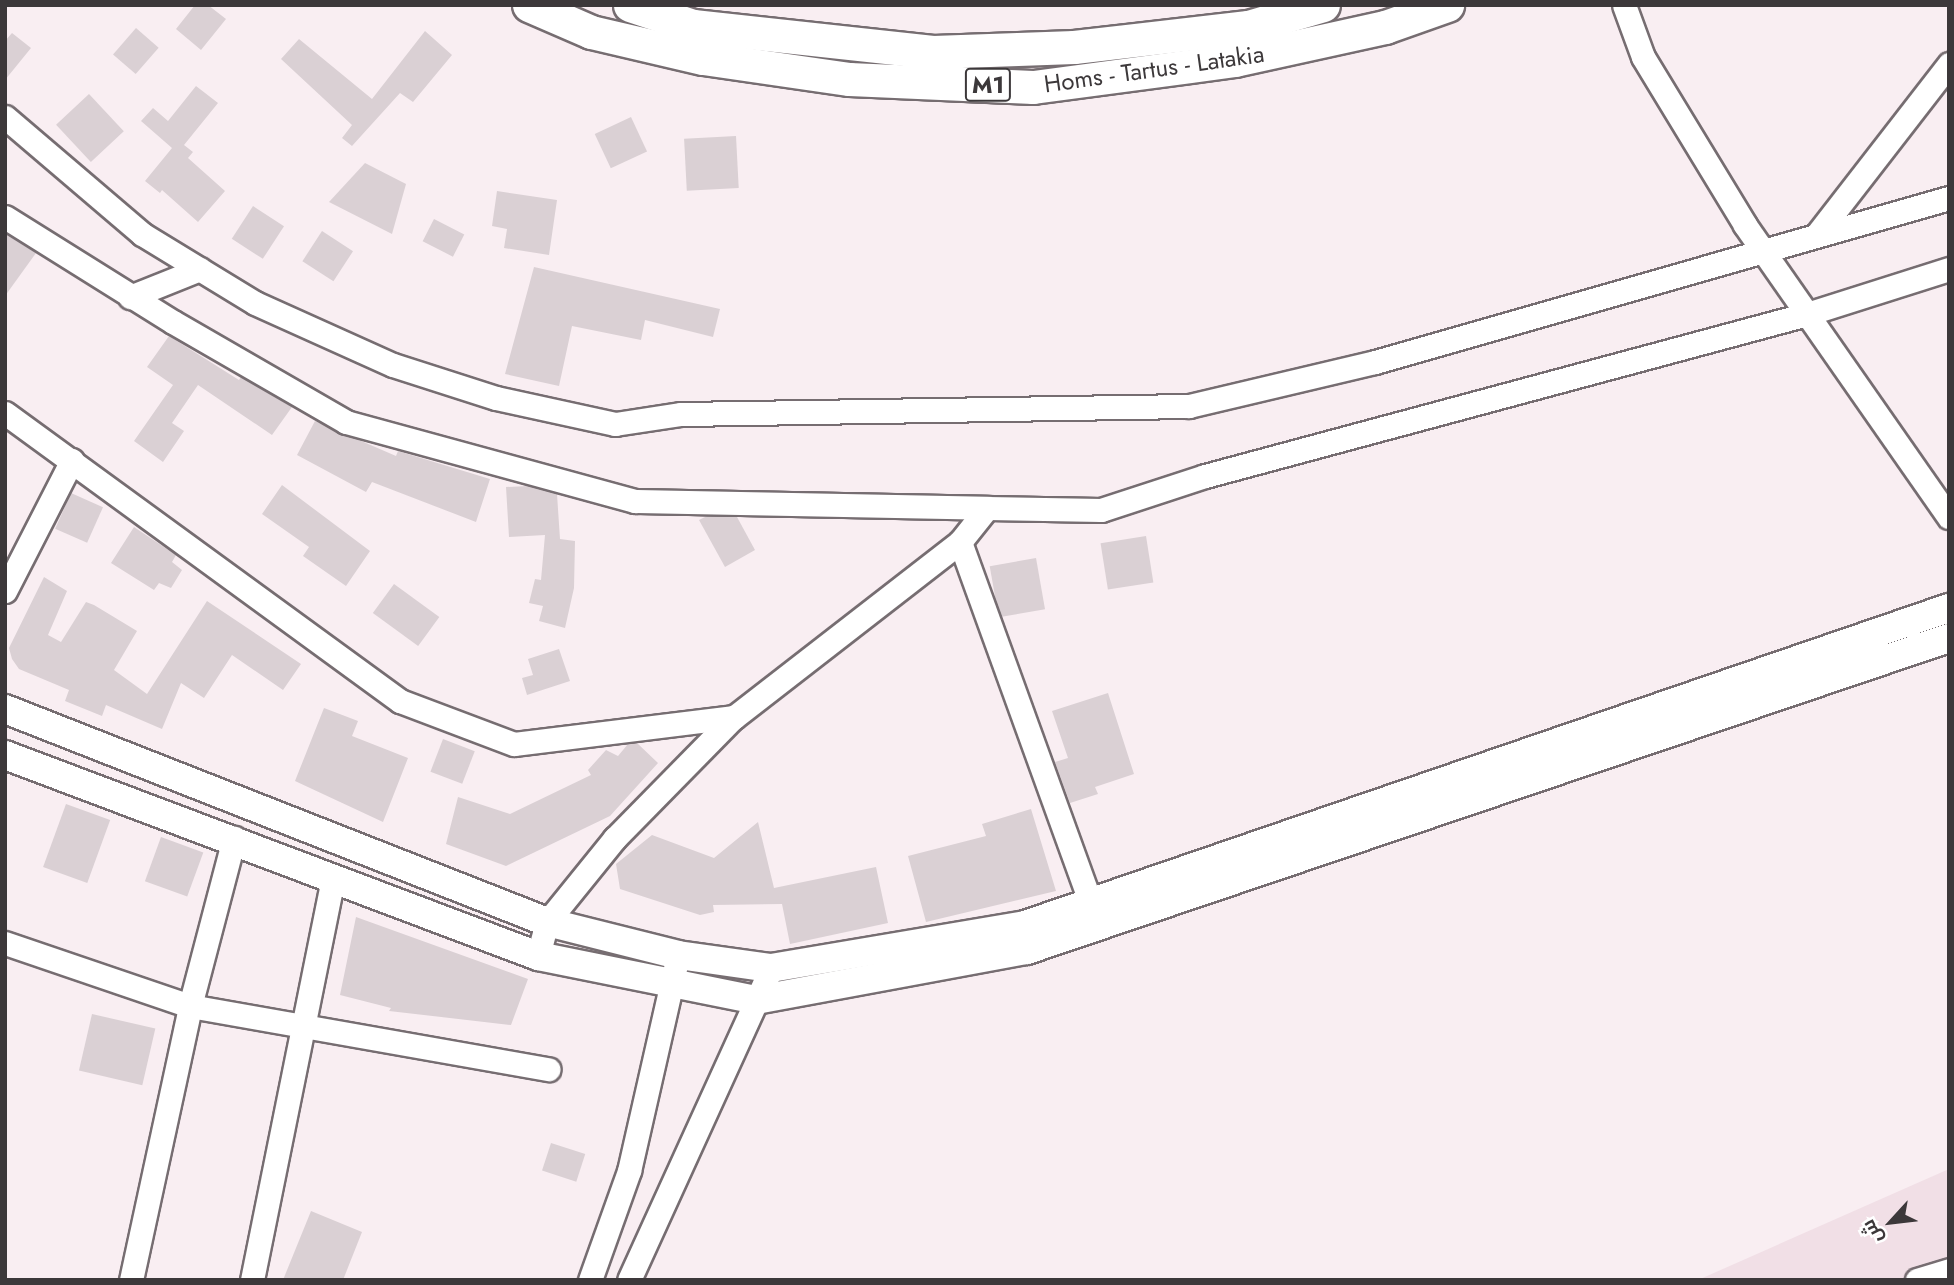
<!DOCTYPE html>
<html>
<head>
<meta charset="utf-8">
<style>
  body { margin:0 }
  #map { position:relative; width:1954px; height:1285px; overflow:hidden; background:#f9eef2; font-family:Jost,Cairo,sans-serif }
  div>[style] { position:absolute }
  .built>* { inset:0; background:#f1dfe6 }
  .building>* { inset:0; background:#dad0d4; transform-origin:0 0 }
  .roads { filter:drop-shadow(2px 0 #766d71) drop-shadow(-2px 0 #766d71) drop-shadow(0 2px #766d71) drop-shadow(0 -2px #766d71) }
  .minor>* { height:23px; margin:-11.5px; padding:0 11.5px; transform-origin:11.5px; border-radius:11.5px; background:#fff }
  .major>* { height:28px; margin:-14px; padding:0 14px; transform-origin:14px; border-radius:14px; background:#fff }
  .highway>* { height:33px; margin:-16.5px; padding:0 16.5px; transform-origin:16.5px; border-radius:16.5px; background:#fff }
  span { translate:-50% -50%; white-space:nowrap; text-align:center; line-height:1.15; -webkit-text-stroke:6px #fff; paint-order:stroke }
  .shield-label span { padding:2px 5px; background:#fff; border:2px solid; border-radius:5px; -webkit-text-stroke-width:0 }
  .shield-label { font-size:23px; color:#3c383a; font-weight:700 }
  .street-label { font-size:24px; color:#3c383a }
  .frame { position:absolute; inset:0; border:7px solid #3c383a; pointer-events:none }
  .north { position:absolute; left:1856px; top:1187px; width:70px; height:70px; -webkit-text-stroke:5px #fff; paint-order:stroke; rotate:243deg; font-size:19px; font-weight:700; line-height:28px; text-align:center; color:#3c383a }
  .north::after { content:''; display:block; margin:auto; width:24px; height:32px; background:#3c383a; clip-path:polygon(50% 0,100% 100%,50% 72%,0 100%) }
</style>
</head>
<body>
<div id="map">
  <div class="built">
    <div style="clip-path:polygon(1949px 1169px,1949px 1280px,1698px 1280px)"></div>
  </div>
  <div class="building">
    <div style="clip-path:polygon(195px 5px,208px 5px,226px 19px,201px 50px,176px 29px)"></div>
    <div style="left:136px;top:28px;width:30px;height:35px;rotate:41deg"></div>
    <div style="clip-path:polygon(425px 31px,452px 55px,413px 102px,400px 93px,352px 146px,342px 138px,352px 125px,281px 59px,299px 39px,372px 99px)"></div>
    <div style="clip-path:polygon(12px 33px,31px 48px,5px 80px,5px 41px)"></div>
    <div style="clip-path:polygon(196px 86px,218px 103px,184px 145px,193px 152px,188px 158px,225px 191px,198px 222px,162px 190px,160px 193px,145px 181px,172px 148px,141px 121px,153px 108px,168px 121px)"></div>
    <div style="left:89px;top:94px;width:51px;height:45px;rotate:47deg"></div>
    <div style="left:631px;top:117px;width:38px;height:40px;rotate:65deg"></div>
    <div style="left:736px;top:136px;width:52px;height:52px;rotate:87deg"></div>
    <div style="clip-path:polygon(365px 163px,406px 184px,392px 234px,329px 202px)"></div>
    <div style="clip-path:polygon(497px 191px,557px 200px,549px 255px,504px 248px,507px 229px,492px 226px)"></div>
    <div style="left:253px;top:206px;width:37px;height:39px;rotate:33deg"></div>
    <div style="left:434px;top:219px;width:34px;height:25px;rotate:27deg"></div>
    <div style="left:322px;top:231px;width:37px;height:36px;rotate:33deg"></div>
    <div style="clip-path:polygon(5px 234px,36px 253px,5px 296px)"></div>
    <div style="clip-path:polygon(534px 267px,720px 309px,713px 337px,645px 320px,641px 340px,572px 326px,559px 386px,505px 374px)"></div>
    <div style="clip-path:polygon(169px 336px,239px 380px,241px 377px,292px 407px,272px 435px,198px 385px,172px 423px,184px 431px,163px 462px,134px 441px,173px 385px,147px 367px)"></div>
    <div style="clip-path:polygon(315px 421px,396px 456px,398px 451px,490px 479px,476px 522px,372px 482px,366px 492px,297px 455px)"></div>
    <div style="clip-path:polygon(282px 485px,370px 551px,346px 586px,303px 556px,309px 547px,262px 514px)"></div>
    <div style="clip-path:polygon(528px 486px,557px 494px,560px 539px,575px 541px,574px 588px,565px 628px,539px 621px,543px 606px,529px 603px,535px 579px,541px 580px,545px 535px,509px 537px,506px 487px)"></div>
    <div style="left:71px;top:493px;width:35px;height:39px;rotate:24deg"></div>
    <div style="clip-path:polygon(707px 516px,737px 517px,755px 550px,725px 567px,699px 520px)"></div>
    <div style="clip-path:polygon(134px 527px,176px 555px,172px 562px,182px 570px,171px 588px,159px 583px,154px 590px,111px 563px)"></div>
    <div style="left:1146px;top:536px;width:47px;height:46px;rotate:81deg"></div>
    <div style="left:1036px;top:558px;width:52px;height:47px;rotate:80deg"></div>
    <div style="clip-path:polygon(44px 577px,67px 591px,48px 635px,61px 642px,86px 602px,94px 605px,137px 631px,114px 670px,147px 694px,207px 601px,301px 664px,283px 690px,232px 655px,204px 698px,181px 683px,162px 729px,106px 705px,102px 716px,65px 701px,69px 690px,19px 669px,12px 659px,9px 648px)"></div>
    <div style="left:394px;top:584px;width:56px;height:36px;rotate:36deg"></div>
    <div style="clip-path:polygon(559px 649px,570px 681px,527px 695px,522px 678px,533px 675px,528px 659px)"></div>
    <div style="clip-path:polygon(1108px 693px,1134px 774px,1095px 787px,1098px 794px,1070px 803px,1055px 762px,1068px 758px,1052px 711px)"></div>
    <div style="clip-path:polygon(324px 708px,358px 721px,352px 736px,408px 758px,383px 822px,295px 781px)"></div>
    <div style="left:443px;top:739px;width:34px;height:35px;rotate:21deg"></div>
    <div style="clip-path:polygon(637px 743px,658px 763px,610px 816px,506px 866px,446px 844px,458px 797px,510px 814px,591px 775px,588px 770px,606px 750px,618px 756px,628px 744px)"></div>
    <div style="left:66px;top:804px;width:47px;height:67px;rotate:20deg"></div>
    <div style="clip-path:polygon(1031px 809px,1056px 891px,926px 922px,908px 856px,986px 836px,982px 824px)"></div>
    <div style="clip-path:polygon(758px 822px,774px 888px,876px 867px,888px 923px,790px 944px,782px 904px,713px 905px,714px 912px,700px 915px,620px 889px,616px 864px,652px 835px,714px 858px)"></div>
    <div style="left:161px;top:837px;width:45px;height:47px;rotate:20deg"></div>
    <div style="clip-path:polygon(356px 917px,528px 979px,511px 1025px,389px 1011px,391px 1008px,340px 995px)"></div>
    <div style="left:92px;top:1014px;width:65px;height:58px;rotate:13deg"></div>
    <div style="left:551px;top:1143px;width:36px;height:29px;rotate:18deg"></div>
    <div style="clip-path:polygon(311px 1211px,362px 1232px,343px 1280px,283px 1280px)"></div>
  </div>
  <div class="roads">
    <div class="minor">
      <div style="left:1624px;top:5px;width:55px;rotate:69.9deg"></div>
      <div style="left:1643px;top:57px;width:197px;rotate:58.7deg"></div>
      <div style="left:1745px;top:225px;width:356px;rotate:55.1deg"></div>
      <div style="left:5px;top:117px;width:180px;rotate:40.5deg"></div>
      <div style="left:142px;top:234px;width:132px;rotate:31.4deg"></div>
      <div style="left:255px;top:303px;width:151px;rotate:24.2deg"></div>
      <div style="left:393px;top:365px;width:108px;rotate:17.8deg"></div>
      <div style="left:496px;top:398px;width:122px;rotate:12.3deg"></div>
      <div style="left:615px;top:424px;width:67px;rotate:-8.6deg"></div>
      <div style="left:681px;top:414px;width:508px;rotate:-0.9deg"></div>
      <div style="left:1189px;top:406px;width:191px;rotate:-13.3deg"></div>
      <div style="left:1375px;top:362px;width:597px;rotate:-15.95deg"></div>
      <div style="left:5px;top:217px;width:198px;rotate:32deg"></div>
      <div style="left:173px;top:322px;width:200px;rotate:30deg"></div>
      <div style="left:346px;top:422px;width:300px;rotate:15.3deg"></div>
      <div style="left:635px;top:501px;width:352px;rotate:1.1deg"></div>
      <div style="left:987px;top:508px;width:43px;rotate:128.5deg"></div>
      <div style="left:960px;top:542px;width:286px;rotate:142.2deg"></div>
      <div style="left:734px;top:717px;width:170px;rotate:134.5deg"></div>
      <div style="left:615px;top:838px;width:108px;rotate:129deg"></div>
      <div style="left:547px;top:922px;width:35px;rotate:105deg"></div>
      <div style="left:1818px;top:233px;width:214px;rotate:-52.2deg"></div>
      <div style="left:130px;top:297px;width:75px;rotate:-21.8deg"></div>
      <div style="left:5px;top:413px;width:489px;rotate:36.1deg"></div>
      <div style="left:400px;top:701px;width:122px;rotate:20.7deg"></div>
      <div style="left:514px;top:744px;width:222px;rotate:-7deg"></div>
      <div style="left:987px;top:508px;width:114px;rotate:1deg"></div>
      <div style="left:1101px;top:510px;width:109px;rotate:-18.1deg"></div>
      <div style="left:1205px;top:476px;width:623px;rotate:-15.06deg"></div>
      <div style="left:1807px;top:314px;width:149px;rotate:-17.6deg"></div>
      <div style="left:960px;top:542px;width:384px;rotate:70.1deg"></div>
      <div style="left:5px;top:591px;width:147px;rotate:-62.9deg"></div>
      <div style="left:5px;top:943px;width:195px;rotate:18.8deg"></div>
      <div style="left:190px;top:1006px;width:364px;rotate:10deg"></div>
      <div style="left:131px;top:1280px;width:280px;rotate:-77.8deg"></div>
      <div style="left:190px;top:1006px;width:174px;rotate:-75.3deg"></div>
      <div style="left:252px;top:1280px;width:408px;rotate:-78.6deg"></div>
      <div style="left:590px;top:1280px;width:116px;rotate:-70.3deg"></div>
      <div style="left:629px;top:1171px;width:221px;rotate:-77.2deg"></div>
      <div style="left:629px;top:1280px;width:343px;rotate:-65.5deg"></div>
      <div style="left:1917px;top:1280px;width:34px;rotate:-17deg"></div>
    </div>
    <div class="major">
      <div style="left:5px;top:709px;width:582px;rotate:21.45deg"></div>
      <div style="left:547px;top:922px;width:135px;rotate:14.1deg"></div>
      <div style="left:678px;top:955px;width:94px;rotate:8deg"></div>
      <div style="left:771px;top:968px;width:258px;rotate:-9.6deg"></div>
      <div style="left:1025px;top:925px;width:977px;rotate:-18.94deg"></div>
      <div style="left:5px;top:755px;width:570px;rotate:20.66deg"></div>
      <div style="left:538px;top:956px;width:222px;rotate:11.4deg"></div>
      <div style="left:756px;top:1000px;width:276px;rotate:-10.5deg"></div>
      <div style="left:1027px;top:950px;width:973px;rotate:-18.7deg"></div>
    </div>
    <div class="highway">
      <div style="left:529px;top:5px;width:68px;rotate:23.5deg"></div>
      <div style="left:591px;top:32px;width:115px;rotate:13.1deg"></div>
      <div style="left:703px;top:58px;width:148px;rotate:8.2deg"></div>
      <div style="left:849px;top:79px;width:184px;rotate:2.5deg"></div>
      <div style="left:1033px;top:87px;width:204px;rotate:-7.6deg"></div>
      <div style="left:1235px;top:60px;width:154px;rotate:-12.4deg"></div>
      <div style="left:1385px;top:27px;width:66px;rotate:-19.5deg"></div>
      <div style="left:630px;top:5px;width:66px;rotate:18.4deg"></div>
      <div style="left:693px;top:26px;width:241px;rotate:6.2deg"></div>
      <div style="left:933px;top:52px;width:141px;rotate:-2deg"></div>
      <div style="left:1074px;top:47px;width:175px;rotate:-6.6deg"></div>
      <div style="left:1248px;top:27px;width:78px;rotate:-16.3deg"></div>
    </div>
  </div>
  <div class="shield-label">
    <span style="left:988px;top:85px">M1</span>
  </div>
  <div class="street-label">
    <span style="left:1154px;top:69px;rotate:-8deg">Homs - Tartus - Latakia</span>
  </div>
  <div class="frame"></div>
  <div class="north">ش</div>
</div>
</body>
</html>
